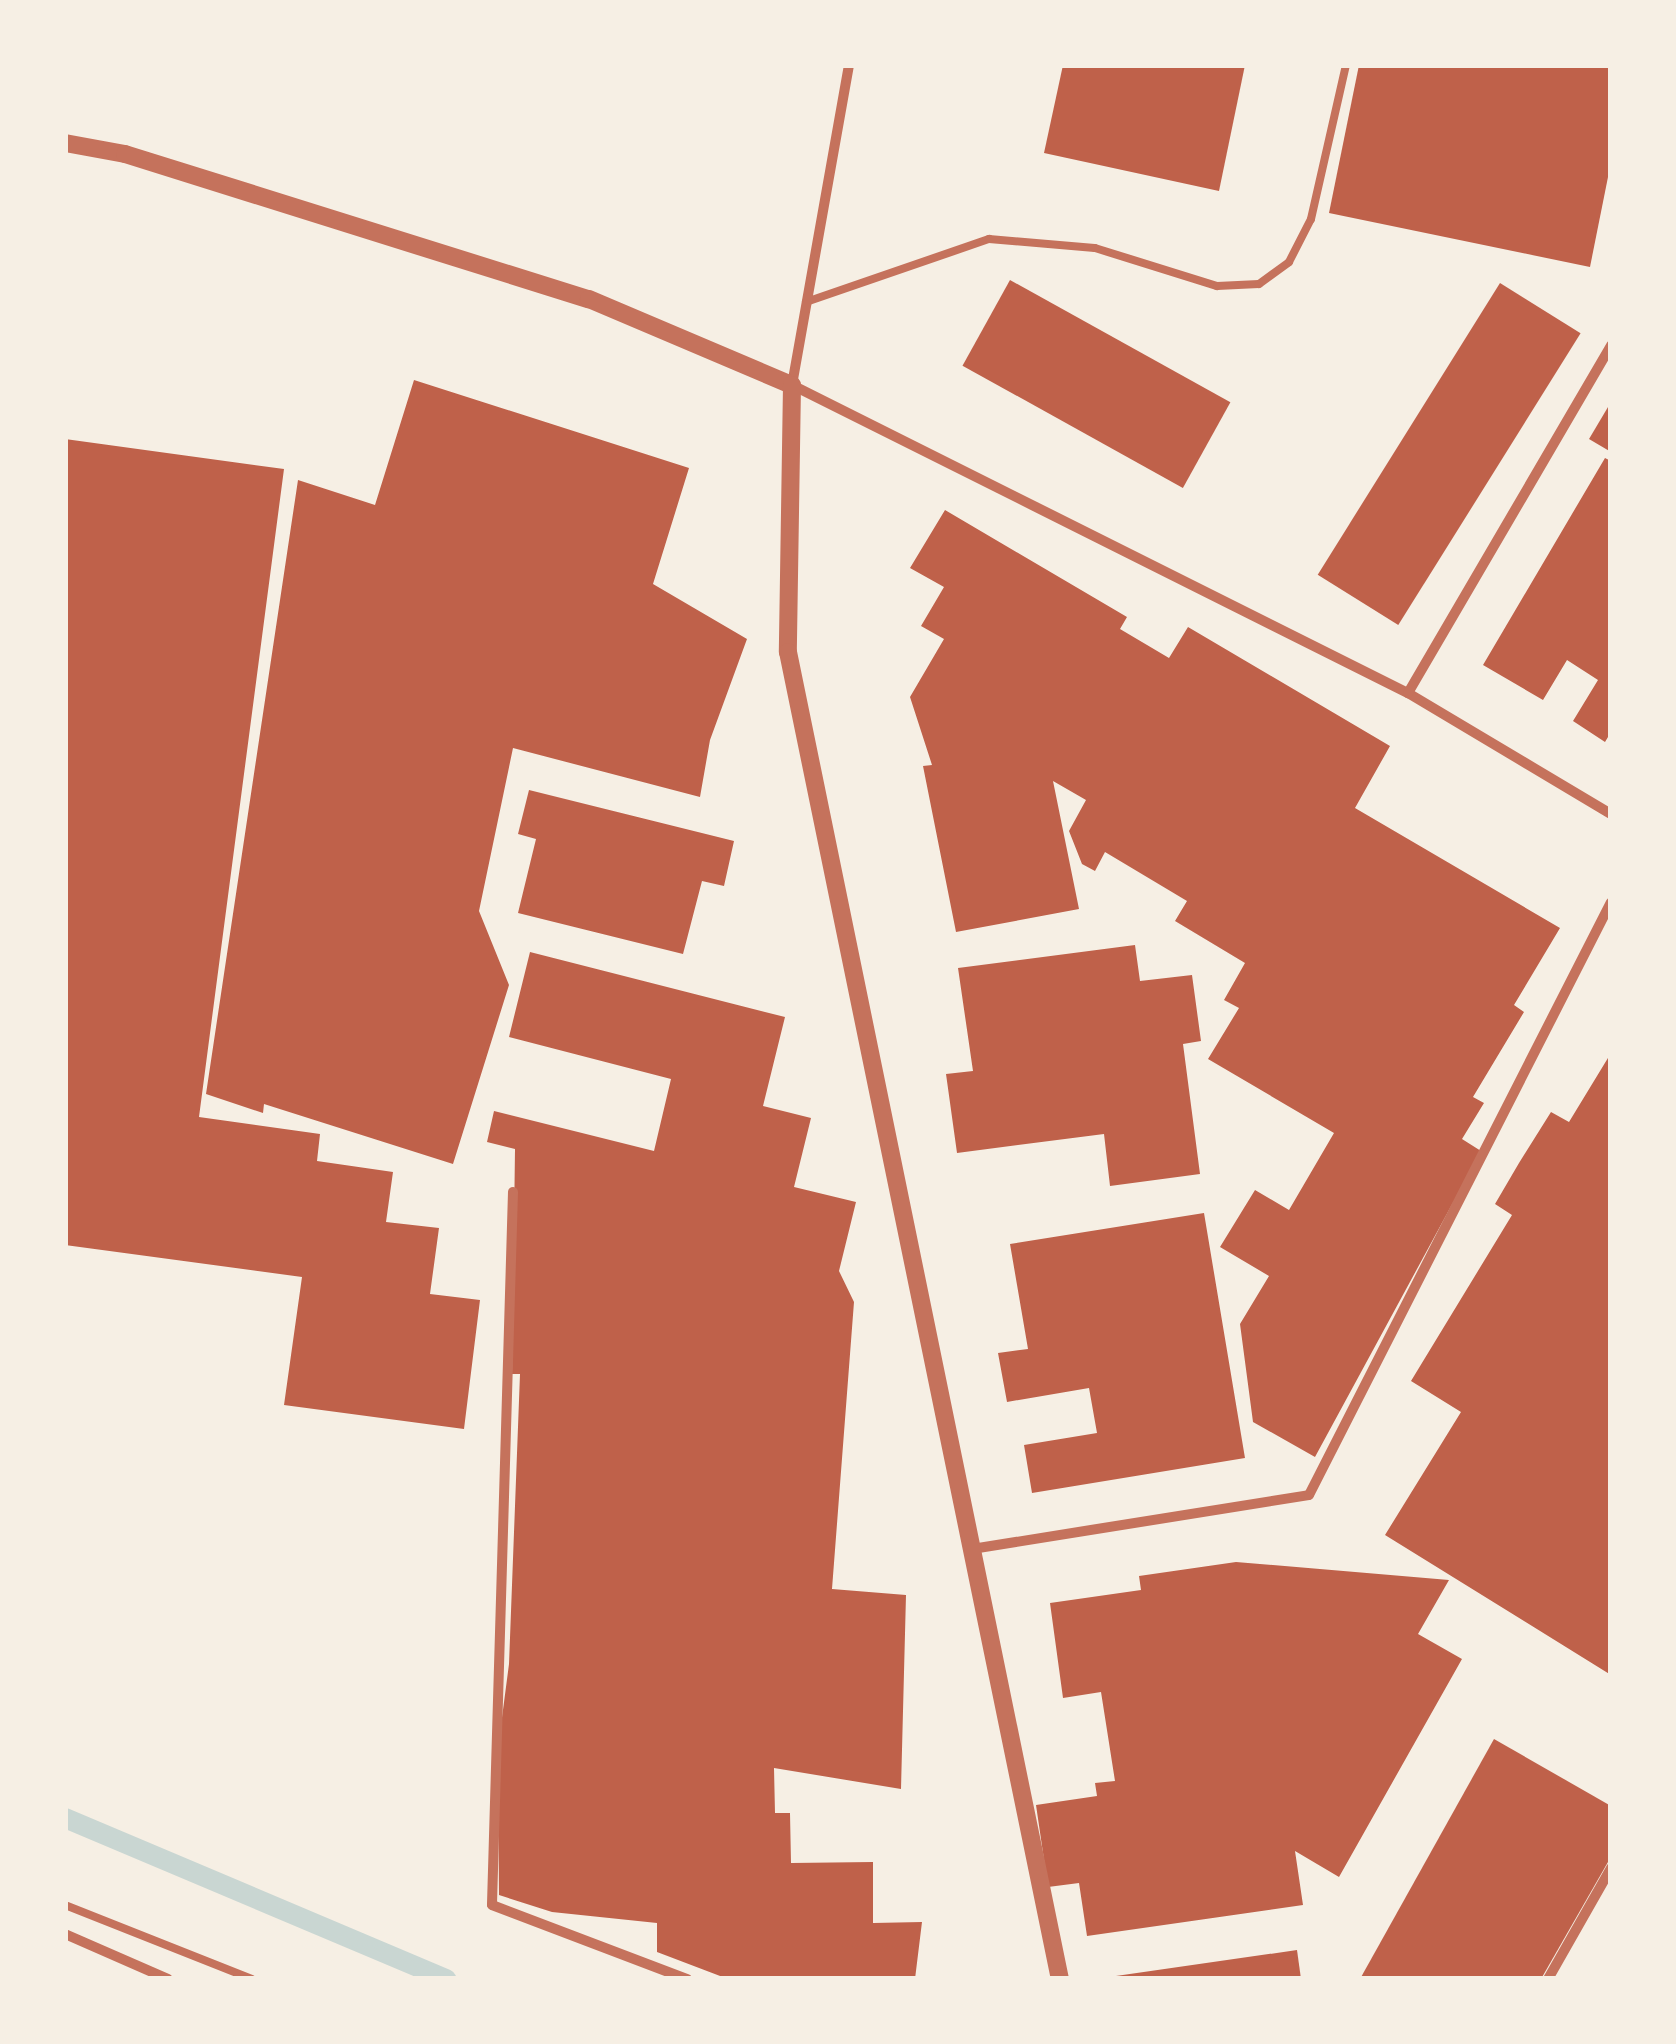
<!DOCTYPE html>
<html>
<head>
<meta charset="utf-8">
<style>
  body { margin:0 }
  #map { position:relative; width:1676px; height:2044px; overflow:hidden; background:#f6efe4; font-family:Montserrat,sans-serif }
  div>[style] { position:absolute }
  .stream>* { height:20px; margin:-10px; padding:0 10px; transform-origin:10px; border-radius:10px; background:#c9d6d2 }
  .building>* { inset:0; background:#bf614a; transform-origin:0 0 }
  .service>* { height:8px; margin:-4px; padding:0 4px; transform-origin:4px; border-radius:4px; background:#c5725c }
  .minor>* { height:10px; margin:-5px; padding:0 5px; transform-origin:5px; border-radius:5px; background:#c5725c }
  .tertiary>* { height:18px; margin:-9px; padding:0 9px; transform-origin:9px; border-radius:9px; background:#c5725c }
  span { translate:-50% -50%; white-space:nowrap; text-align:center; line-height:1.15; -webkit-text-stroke:9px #f6efe4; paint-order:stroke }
  .frame { position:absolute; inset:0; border:68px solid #f6efe4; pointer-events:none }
</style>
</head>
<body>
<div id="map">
  <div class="stream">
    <div style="left:65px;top:1818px;width:414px;rotate:22.9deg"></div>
  </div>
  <div class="building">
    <div style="clip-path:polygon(1063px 65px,1245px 65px,1219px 191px,1044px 153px)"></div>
    <div style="clip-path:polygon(1359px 65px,1611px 65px,1611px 162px,1590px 267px,1329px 213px)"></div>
    <div style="left:1010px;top:280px;width:252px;height:98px;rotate:29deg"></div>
    <div style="left:1500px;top:283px;width:95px;height:344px;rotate:32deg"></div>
    <div style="clip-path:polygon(414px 380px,689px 468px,653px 584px,747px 639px,710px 740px,700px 797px,513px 748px,479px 911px,509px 985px,453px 1164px,264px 1104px,263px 1113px,206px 1094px,298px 480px,375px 505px)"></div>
    <div style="clip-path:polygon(1611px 402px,1611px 452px,1589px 439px)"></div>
    <div style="clip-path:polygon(65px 439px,284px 469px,199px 1117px,320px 1134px,317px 1161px,393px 1172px,386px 1222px,439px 1228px,430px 1294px,480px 1300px,464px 1429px,284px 1405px,302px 1277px,65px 1245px)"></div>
    <div style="clip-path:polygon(1605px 458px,1611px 461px,1611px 732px,1605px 742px,1573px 721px,1598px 680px,1567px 660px,1543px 700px,1483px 665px)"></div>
    <div style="clip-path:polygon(945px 510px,1127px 617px,1120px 629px,1169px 658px,1188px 627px,1390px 746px,1355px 808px,1560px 928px,1514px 1005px,1524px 1012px,1473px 1097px,1484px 1103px,1462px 1139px,1481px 1151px,1315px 1457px,1253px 1422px,1240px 1324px,1269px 1276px,1220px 1247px,1255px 1190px,1289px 1210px,1334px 1133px,1208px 1059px,1239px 1008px,1224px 1000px,1245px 963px,1175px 921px,1187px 901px,1105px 852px,1095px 871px,1082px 864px,1069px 831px,1086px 800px,1053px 781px,1079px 909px,956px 932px,923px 766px,932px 765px,910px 697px,944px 639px,921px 626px,944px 587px,910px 568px)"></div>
    <div style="clip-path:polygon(529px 790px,734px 841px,724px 886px,702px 881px,683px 954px,518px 913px,536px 839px,518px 834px)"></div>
    <div style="clip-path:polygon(1135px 945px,1140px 981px,1192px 975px,1201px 1041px,1183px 1044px,1200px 1174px,1110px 1186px,1104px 1134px,957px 1153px,946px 1074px,973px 1071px,958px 968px)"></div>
    <div style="clip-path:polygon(530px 952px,785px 1017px,763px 1106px,811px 1118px,794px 1187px,856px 1202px,839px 1271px,854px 1302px,832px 1589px,906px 1595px,901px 1789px,774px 1768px,775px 1813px,790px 1813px,791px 1863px,873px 1862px,873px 1923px,922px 1922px,915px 1979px,728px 1979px,657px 1952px,657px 1923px,552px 1912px,499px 1895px,498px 1748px,509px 1664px,520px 1374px,512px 1374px,515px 1149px,487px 1142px,494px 1111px,654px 1151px,671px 1079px,509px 1037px)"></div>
    <div style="clip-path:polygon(1611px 1053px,1611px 1675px,1385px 1535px,1461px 1412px,1411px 1381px,1512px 1215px,1495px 1204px,1519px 1163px,1551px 1112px,1569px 1122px)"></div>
    <div style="clip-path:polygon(1204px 1213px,1245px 1458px,1032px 1493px,1024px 1445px,1097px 1433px,1089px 1388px,1007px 1402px,998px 1353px,1028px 1349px,1010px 1244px)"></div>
    <div style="clip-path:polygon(1236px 1562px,1449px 1580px,1418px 1634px,1462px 1659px,1339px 1877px,1295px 1851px,1303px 1905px,1087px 1936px,1079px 1883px,1048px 1887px,1036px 1805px,1097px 1796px,1095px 1783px,1115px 1781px,1101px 1692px,1063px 1698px,1050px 1603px,1141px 1590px,1139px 1576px)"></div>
    <div style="clip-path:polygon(1494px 1739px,1611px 1806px,1608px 1862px,1541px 1979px,1360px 1979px)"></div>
    <div style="clip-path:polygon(1297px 1950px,1301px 1979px,1109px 1979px,1109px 1977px)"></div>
  </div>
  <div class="service">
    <div style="left:806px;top:302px;width:194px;rotate:-19deg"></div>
    <div style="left:989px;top:239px;width:106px;rotate:4.9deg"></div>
    <div style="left:1095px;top:248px;width:128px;rotate:17.3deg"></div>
    <div style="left:1217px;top:286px;width:42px;rotate:-2.7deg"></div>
    <div style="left:1259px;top:284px;width:37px;rotate:-36deg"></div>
    <div style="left:1289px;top:262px;width:48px;rotate:-62.9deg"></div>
    <div style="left:1311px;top:219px;width:158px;rotate:-77.2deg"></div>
    <div style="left:65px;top:1905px;width:201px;rotate:21.6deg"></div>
  </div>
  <div class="minor">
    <div style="left:849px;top:65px;width:325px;rotate:100.1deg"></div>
    <div style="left:792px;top:385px;width:689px;rotate:26.57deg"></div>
    <div style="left:1408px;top:693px;width:236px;rotate:30.8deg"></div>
    <div style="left:1408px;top:693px;width:403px;rotate:-59.7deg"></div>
    <div style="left:513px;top:1192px;width:713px;rotate:91.69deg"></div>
    <div style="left:492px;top:1905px;width:209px;rotate:20.8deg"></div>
    <div style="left:972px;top:1549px;width:341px;rotate:-9.1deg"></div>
    <div style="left:1309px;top:1495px;width:665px;rotate:-63.01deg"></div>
    <div style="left:65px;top:1934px;width:112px;rotate:23.6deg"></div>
    <div style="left:1548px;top:1979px;width:128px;rotate:-60.4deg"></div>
  </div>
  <div class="tertiary">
    <div style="left:65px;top:143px;width:61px;rotate:10.4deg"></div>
    <div style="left:125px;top:154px;width:486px;rotate:17.4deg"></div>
    <div style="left:589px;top:299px;width:220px;rotate:23deg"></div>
    <div style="left:792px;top:385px;width:267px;rotate:90.9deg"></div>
    <div style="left:788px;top:652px;width:1355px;rotate:78.42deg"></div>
  </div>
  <div class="frame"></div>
</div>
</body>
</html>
